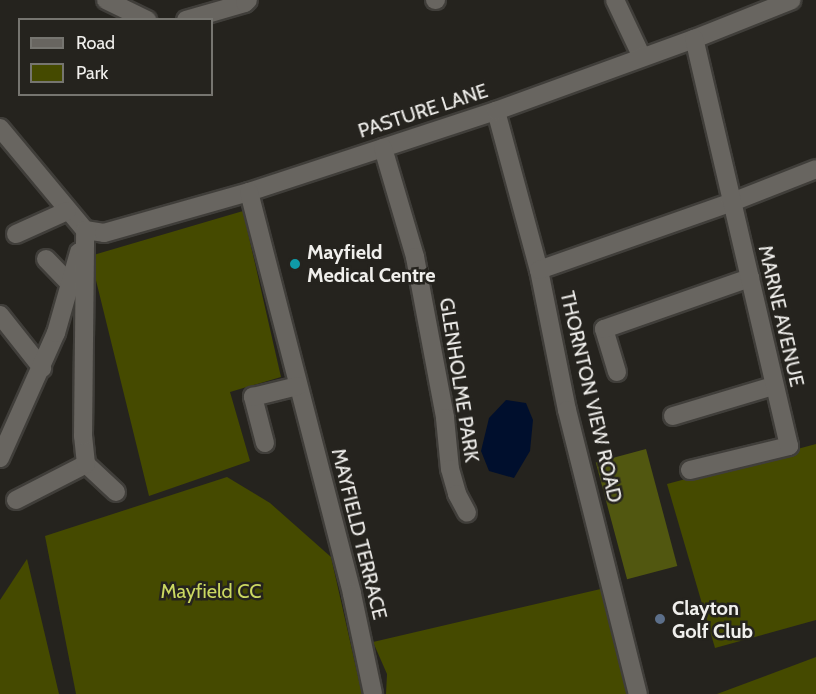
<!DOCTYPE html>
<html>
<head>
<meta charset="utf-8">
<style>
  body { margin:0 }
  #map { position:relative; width:816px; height:694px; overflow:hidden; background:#25231e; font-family:Cabin,sans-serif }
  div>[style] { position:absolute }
  .green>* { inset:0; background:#454a00 }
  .forest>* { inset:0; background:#515710; transform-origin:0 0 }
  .water>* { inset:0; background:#000f2d }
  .roads { filter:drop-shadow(2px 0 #403e3a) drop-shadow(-2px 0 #403e3a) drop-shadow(0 2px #403e3a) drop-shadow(0 -2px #403e3a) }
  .street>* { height:18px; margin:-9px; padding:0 9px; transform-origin:9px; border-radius:9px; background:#686560 }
  .dots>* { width:16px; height:16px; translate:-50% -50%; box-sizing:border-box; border:3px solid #25231e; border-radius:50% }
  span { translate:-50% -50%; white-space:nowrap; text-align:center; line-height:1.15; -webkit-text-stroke:5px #25231e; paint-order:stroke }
  .street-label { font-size:20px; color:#f0efec }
  .poi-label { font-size:20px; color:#f0efec; font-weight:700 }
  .left { translate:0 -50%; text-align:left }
  .park-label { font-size:20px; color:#cbd861 }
  .legend { position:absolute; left:18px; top:18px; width:195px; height:78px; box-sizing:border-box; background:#25231e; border:2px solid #767570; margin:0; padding:8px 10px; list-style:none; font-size:18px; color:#f0efec }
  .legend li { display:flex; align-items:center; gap:12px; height:30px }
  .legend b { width:30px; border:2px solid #767570 }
</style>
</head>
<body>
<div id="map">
  <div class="green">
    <div style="clip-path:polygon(243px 211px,281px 377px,230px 392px,250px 461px,149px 496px,90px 256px)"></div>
    <div style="clip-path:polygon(816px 444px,816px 620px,715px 648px,667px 484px)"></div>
    <div style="clip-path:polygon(227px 477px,270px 503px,331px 557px,362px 694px,76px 694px,45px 536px)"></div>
    <div style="clip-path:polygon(27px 559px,59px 694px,0 694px,0 600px)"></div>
    <div style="clip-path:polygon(605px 588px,633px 694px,386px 694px,387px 674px,373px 642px)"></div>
    <div style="clip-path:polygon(816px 657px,816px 694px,717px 694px)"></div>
  </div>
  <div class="forest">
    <div style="left:646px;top:449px;width:121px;height:52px;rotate:75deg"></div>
  </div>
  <div class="water">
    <div style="clip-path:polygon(506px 400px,526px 403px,533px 420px,530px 451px,514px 478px,489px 471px,481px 451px,489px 418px)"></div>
  </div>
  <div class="roads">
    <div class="street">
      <div style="left:106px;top:0;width:46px;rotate:26deg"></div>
      <div style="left:435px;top:0;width:1px"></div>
      <div style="left:615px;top:0;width:63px;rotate:64.7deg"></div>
      <div style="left:186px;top:20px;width:61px;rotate:-16.1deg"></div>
      <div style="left:245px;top:3px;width:4px;rotate:-45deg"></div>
      <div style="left:496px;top:111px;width:165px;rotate:74.9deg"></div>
      <div style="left:539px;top:270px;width:143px;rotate:78.7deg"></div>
      <div style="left:567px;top:410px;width:293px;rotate:76deg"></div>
      <div style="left:0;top:128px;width:133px;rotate:50.2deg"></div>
      <div style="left:85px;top:230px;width:19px;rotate:9deg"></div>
      <div style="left:104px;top:233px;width:151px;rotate:-15.8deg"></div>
      <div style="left:249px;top:192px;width:260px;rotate:-18.2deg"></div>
      <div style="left:496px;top:111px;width:211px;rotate:-20deg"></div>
      <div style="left:694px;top:39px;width:105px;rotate:-21.7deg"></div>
      <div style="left:383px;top:148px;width:114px;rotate:73.6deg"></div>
      <div style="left:415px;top:257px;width:164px;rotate:79.4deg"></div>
      <div style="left:445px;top:418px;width:51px;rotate:84.4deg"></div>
      <div style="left:450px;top:469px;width:26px;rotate:74deg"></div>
      <div style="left:457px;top:494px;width:21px;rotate:62deg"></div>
      <div style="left:249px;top:192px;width:415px;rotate:75.6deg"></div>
      <div style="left:352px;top:594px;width:102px;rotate:78.1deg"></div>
      <div style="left:16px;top:234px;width:56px;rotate:-24.3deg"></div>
      <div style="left:46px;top:259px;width:33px;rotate:46deg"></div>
      <div style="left:539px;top:270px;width:205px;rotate:-19.4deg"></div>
      <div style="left:732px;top:202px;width:90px;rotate:-21.4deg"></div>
      <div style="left:0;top:315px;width:68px;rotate:51.6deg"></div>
      <div style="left:617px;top:372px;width:45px;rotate:-106.8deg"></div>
      <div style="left:604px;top:329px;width:155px;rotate:-19.3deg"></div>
      <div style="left:673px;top:416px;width:104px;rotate:-16.7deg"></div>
      <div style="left:265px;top:443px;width:48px;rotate:-104.6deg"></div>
      <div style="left:253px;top:397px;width:46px;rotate:-13.7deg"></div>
      <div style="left:0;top:458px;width:137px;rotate:-65.9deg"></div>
      <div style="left:56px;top:333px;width:84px;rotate:-74.1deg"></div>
      <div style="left:86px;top:464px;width:41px;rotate:43deg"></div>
      <div style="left:690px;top:470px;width:102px;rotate:-13.6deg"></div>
      <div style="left:789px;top:446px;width:418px;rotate:-103.1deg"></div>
      <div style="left:16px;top:500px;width:79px;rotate:-27.2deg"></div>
      <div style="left:86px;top:464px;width:28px;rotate:-96deg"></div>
      <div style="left:83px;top:436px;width:206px;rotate:-89.4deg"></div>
    </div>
  </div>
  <div class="dots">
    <div style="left:295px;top:264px;background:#0f9aa8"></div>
    <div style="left:660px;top:619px;background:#5c6f8a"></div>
  </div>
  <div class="street-label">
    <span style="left:423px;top:111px;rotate:-18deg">PASTURE LANE</span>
    <span style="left:781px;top:316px;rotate:77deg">MARNE AVENUE</span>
    <span style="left:459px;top:380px;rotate:81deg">GLENHOLME PARK</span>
    <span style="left:591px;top:397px;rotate:77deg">THORNTON VIEW ROAD</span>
    <span style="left:359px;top:534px;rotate:76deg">MAYFIELD TERRACE</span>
  </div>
  <div class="poi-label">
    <span class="left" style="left:307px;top:264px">Mayfield<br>Medical Centre</span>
    <span class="left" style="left:672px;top:620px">Clayton<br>Golf Club</span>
  </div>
  <div class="park-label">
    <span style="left:211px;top:591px">Mayfield CC</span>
  </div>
  <ul class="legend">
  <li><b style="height:8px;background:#686560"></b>Road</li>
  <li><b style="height:16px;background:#454a00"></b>Park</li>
  </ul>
</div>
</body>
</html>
